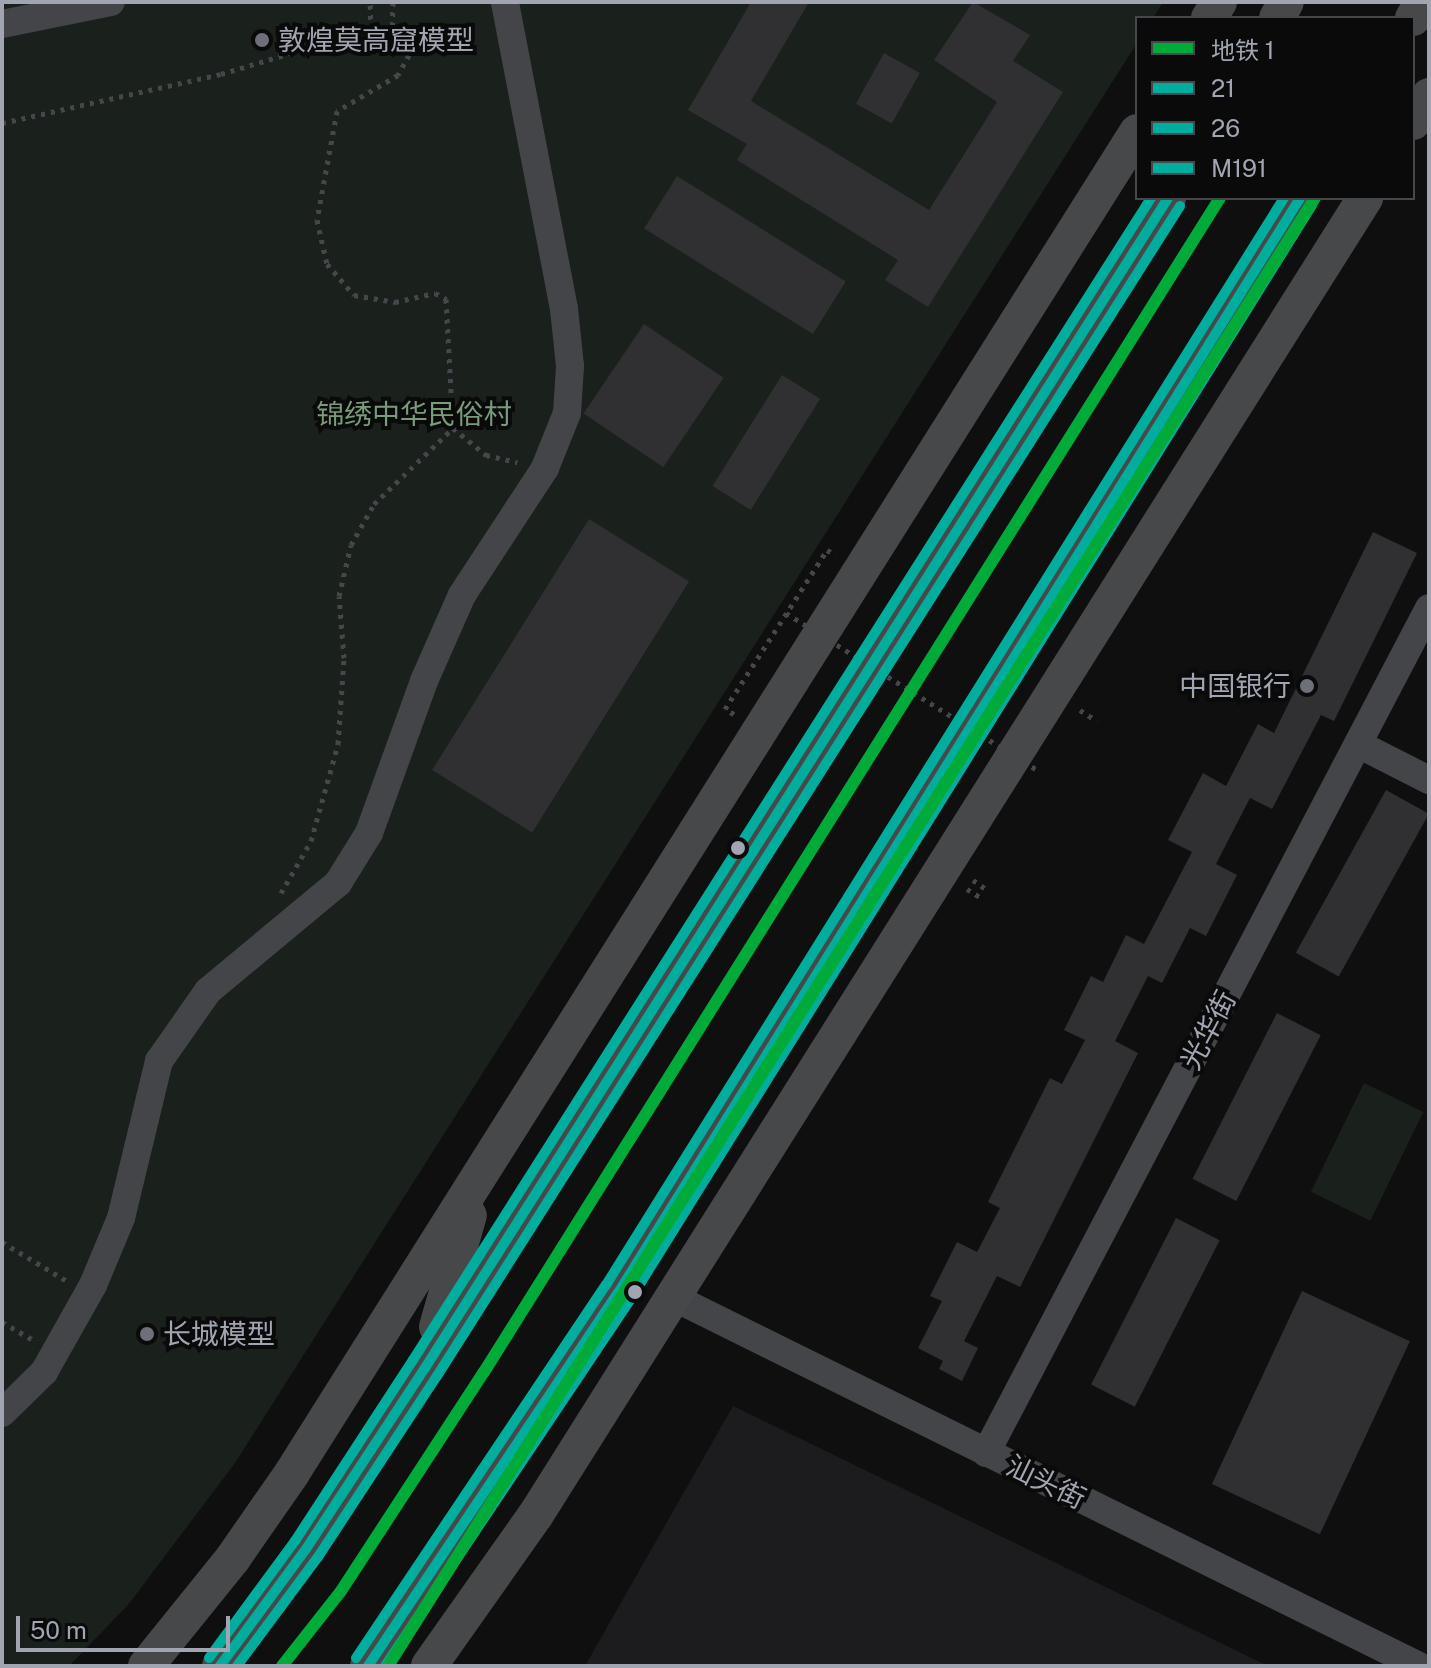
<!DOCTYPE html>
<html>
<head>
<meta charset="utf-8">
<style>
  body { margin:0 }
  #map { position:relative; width:1431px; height:1668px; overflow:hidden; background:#0f0f10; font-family:"Public Sans","Noto Sans SC",sans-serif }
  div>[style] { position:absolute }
  .built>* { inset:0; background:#1c1c1e }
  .green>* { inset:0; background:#1a201b; transform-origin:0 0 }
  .building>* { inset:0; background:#303032; transform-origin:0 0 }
  .path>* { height:5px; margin-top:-2.5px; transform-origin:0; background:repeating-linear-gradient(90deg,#46474a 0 4px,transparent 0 10px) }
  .minor>* { height:28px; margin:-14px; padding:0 14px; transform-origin:14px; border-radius:14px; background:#444549 }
  .major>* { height:36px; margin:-18px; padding:0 18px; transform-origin:18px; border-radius:18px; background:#47484a }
  .path-bridge>* { height:5px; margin-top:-2.5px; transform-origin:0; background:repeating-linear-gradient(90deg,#46474a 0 4px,transparent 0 10px) }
  .bus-1>* { height:10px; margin:-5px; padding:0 5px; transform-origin:5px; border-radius:5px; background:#01ad9c }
  .bus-2>* { height:10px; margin:-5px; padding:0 5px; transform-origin:5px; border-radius:5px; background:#01ad9c }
  .bus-3>* { height:10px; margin:-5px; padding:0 5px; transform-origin:5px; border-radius:5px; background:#01ad9c }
  .metro-1>* { height:12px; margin:-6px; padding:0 6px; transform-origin:6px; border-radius:6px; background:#00ab39 }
  .dots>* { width:22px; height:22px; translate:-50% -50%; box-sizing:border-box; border:4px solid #0a0a0b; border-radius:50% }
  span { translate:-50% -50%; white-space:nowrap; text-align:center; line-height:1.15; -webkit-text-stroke:8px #0a0a0b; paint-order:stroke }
  .poi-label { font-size:28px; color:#a1a5b1 }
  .left { translate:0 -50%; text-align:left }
  .right { translate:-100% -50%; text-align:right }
  .park-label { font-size:28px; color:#799b7c }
  .street-label { font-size:28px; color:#a1a5b1 }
  .frame { position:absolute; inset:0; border:4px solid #a1a5b1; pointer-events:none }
  .legend { position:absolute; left:1135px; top:16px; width:280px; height:184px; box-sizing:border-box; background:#0a0a0b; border:2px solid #46484d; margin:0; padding:10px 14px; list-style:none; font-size:24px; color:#a1a5b1 }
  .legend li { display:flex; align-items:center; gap:16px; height:40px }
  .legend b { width:40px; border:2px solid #46484d }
  .scale { position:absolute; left:16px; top:1616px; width:214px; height:36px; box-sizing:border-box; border:4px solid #a1a5b1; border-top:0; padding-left:10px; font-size:24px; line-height:28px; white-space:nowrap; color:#a1a5b1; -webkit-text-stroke:6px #0a0a0b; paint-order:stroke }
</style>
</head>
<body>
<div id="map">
  <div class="built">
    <div style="clip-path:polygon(733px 1406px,1268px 1666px,585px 1666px)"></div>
  </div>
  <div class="green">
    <div style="clip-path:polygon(2px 2px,1163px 2px,1153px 18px,1137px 18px,1137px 43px,235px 1463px,128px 1605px,69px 1666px,2px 1666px)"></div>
    <div style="left:1364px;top:1083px;width:66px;height:121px;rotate:26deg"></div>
  </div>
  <div class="building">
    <div style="clip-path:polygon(751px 2px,809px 2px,751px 101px,929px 210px,997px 102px,934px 60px,973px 2px,1030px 35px,1013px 61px,1063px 92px,928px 307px,885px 280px,898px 260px,737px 160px,747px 144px,688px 110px)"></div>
    <div style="left:884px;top:53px;width:41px;height:58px;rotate:29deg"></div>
    <div style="left:677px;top:176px;width:199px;height:62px;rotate:32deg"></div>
    <div style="left:644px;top:324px;width:96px;height:108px;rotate:34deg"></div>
    <div style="left:782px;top:375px;width:45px;height:131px;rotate:32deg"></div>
    <div style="left:589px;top:519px;width:118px;height:296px;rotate:32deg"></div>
    <div style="clip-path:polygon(1373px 532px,1417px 553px,1334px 721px,1321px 715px,1272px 809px,1250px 798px,1216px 864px,1237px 875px,1206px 936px,1190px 928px,1162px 983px,1148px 976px,1115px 1041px,1138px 1053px,1020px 1287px,997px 1276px,964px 1341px,978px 1348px,962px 1381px,939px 1369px,943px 1361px,918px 1348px,942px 1301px,930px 1296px,957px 1242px,977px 1252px,1000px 1208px,988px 1202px,1050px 1078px,1062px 1084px,1085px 1040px,1064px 1030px,1091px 976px,1103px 982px,1126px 935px,1144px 944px,1192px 852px,1168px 840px,1203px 773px,1226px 786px,1258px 724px,1274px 733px)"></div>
    <div style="left:1386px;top:790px;width:49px;height:186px;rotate:29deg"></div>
    <div style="left:1277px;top:1013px;width:49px;height:186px;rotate:27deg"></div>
    <div style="left:1176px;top:1218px;width:49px;height:187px;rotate:27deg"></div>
    <div style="left:1302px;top:1291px;width:119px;height:213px;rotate:25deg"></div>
  </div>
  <div class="path">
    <div style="left:393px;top:2px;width:40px;rotate:91.4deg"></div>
    <div style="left:392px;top:42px;width:21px;rotate:37deg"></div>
    <div style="left:409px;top:55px;width:23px;rotate:119deg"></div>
    <div style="left:398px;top:75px;width:71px;rotate:149.5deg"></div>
    <div style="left:337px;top:111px;width:111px;rotate:100.4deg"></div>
    <div style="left:317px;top:220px;width:45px;rotate:77.2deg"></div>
    <div style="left:327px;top:264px;width:41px;rotate:48.9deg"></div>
    <div style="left:354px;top:295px;width:42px;rotate:9.7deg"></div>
    <div style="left:395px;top:302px;width:41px;rotate:-12.7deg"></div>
    <div style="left:435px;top:293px;width:13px;rotate:29deg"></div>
    <div style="left:446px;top:299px;width:129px;rotate:86.9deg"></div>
    <div style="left:453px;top:428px;width:43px;rotate:39.3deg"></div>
    <div style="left:486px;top:455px;width:32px;rotate:13deg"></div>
    <div style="left:2px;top:123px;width:224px;rotate:-12.6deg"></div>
    <div style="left:221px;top:74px;width:157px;rotate:-16.7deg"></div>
    <div style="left:371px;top:29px;width:27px;rotate:-92deg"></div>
    <div style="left:1080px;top:710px;width:20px;rotate:33deg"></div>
    <div style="left:734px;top:714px;width:10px;rotate:-151deg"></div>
    <div style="left:725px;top:709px;width:189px;rotate:-57.3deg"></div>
    <div style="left:827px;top:550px;width:10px;rotate:29deg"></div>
    <div style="left:973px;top:880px;width:19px;rotate:35deg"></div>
    <div style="left:967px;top:889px;width:19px;rotate:32deg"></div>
    <div style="left:281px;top:893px;width:60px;rotate:-60deg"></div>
    <div style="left:311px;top:841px;width:101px;rotate:-74.4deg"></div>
    <div style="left:338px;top:744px;width:86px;rotate:-86deg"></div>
    <div style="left:344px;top:658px;width:62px;rotate:-94.6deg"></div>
    <div style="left:339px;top:596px;width:52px;rotate:-76.8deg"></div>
    <div style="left:351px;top:545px;width:47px;rotate:-60.7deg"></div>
    <div style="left:374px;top:504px;width:110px;rotate:-43.9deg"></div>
    <div style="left:2px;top:1242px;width:76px;rotate:31deg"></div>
    <div style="left:2px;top:1322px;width:36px;rotate:30deg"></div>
  </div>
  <div class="minor">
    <div style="left:2px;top:24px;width:111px;rotate:-11.4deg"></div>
    <div style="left:1358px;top:744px;width:80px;rotate:26.9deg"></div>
    <div style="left:673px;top:1297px;width:832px;rotate:26.32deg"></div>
    <div style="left:2px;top:1413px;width:59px;rotate:-44.3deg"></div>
    <div style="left:44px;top:1372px;width:100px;rotate:-60.6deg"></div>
    <div style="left:93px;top:1285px;width:73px;rotate:-67.3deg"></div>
    <div style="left:121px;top:1218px;width:162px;rotate:-76.4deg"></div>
    <div style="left:159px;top:1061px;width:85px;rotate:-55deg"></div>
    <div style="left:208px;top:991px;width:169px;rotate:-39.7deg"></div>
    <div style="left:338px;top:883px;width:59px;rotate:-58.2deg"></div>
    <div style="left:369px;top:833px;width:162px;rotate:-70.1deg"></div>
    <div style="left:424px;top:681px;width:94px;rotate:-66.2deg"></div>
    <div style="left:462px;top:595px;width:152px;rotate:-56.8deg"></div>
    <div style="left:545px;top:468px;width:59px;rotate:-68.2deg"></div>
    <div style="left:567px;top:413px;width:47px;rotate:-86.3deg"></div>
    <div style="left:570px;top:366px;width:57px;rotate:-96deg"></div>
    <div style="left:564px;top:309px;width:313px;rotate:-100.9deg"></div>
    <div style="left:986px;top:1453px;width:954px;rotate:-62.33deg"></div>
  </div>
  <div class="major">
    <div style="left:1209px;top:18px;width:19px;rotate:-58deg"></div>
    <div style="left:1277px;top:18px;width:18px;rotate:-61deg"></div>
    <div style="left:1413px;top:18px;width:19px;rotate:-58deg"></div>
    <div style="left:1413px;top:122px;width:31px;rotate:-58deg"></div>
    <div style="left:437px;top:1327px;width:116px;rotate:-74.1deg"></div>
    <div style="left:146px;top:1666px;width:139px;rotate:-51.1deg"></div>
    <div style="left:233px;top:1558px;width:103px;rotate:-55.2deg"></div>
    <div style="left:292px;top:1473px;width:1585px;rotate:-57.78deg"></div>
    <div style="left:220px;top:1666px;width:145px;rotate:-53.7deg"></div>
    <div style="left:306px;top:1549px;width:217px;rotate:-56.7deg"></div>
    <div style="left:425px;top:1368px;width:1386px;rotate:-57.58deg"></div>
    <div style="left:368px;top:1666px;width:449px;rotate:-56.2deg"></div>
    <div style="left:618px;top:1293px;width:1290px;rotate:-58.08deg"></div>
    <div style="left:429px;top:1666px;width:184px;rotate:-54.8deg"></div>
    <div style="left:535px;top:1516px;width:1558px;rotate:-57.8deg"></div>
  </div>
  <div class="path-bridge">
    <div style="left:786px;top:613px;width:298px;rotate:32deg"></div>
  </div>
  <div class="bus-1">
    <div style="left:220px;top:1666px;width:145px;rotate:-53.7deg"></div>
    <div style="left:306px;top:1549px;width:217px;rotate:-56.7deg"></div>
    <div style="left:425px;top:1368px;width:1386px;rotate:-57.58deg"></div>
    <div style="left:368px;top:1666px;width:449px;rotate:-56.2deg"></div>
    <div style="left:618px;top:1293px;width:1290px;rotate:-58.08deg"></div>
  </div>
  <div class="bus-2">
    <div style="left:237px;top:1666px;width:136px;rotate:-53.4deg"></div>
    <div style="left:318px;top:1557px;width:217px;rotate:-56.7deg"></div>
    <div style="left:437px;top:1376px;width:1386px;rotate:-57.58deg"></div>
    <div style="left:385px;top:1666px;width:440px;rotate:-56.2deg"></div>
    <div style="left:630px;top:1300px;width:1290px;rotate:-58.08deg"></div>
  </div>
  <div class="bus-3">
    <div style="left:209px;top:1658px;width:145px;rotate:-53.7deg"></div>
    <div style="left:295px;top:1541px;width:216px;rotate:-56.9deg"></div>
    <div style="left:413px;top:1360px;width:1377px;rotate:-57.58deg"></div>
    <div style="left:356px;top:1658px;width:449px;rotate:-56.2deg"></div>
    <div style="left:606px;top:1285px;width:1281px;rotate:-58.05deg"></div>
  </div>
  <div class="metro-1">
    <div style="left:282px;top:1666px;width:95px;rotate:-51.8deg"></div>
    <div style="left:341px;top:1591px;width:262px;rotate:-56.9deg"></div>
    <div style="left:484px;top:1372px;width:1386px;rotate:-57.92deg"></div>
    <div style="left:388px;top:1666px;width:1736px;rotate:-57.73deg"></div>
  </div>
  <div class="dots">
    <div style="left:262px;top:40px;background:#6e7079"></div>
    <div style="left:1307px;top:686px;background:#6e7079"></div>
    <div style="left:738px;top:848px;background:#a1a5b1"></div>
    <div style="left:635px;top:1292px;background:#a1a5b1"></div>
    <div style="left:147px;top:1334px;background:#6e7079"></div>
  </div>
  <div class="poi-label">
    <span class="left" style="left:278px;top:40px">敦煌莫高窟模型</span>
    <span class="right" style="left:1291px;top:686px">中国银行</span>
    <span class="left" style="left:163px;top:1334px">长城模型</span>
  </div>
  <div class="park-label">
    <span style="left:414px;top:414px">锦绣中华民俗村</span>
  </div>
  <div class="street-label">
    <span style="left:1208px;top:1030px;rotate:-62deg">光华街</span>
    <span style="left:1046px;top:1482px;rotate:26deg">汕头街</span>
  </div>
  <div class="frame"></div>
  <ul class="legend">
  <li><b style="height:10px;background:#00ab39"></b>地铁 1</li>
  <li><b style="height:10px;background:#01ad9c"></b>21</li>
  <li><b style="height:10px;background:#01ad9c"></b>26</li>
  <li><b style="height:10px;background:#01ad9c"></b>M191</li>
  </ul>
  <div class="scale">50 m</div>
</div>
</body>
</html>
